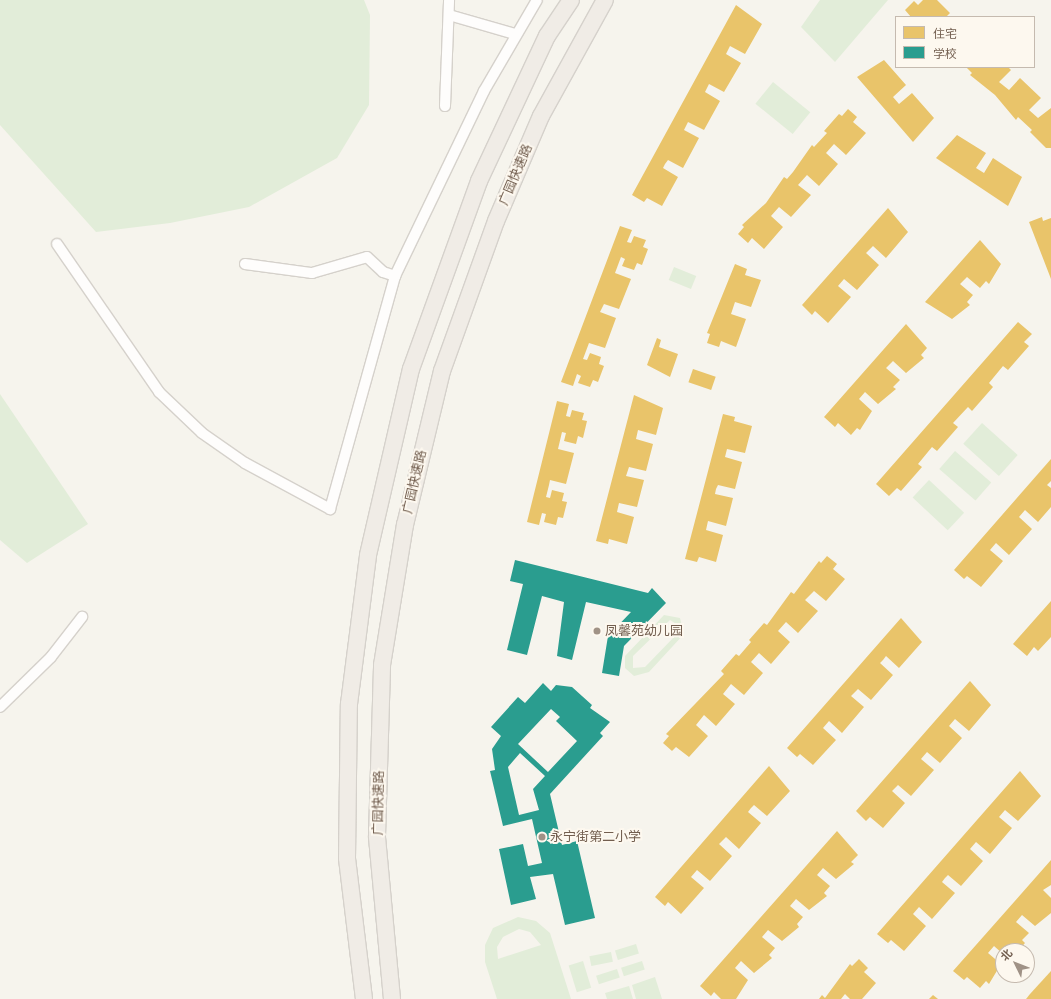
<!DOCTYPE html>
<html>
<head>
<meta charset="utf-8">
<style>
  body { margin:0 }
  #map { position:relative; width:1051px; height:999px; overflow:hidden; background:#f6f4ed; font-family:Roboto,"Noto Sans SC",sans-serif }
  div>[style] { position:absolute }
  .green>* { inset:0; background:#e2edd9; transform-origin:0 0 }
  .homes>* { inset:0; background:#e9c46a; transform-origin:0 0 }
  .schools>* { inset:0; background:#2a9d8f }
  .roads { filter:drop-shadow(1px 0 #d5d1cb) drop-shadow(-1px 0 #d5d1cb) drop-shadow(0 1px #d5d1cb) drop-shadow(0 -1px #d5d1cb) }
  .minor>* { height:10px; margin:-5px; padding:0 5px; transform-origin:5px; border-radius:5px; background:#fefdfc }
  .trunk>* { height:16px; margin:-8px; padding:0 8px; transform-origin:8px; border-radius:8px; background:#f0ece6 }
  .dots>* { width:11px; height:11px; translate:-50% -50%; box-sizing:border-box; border:2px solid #fdf8ef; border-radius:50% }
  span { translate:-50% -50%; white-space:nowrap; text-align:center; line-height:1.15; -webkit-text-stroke:4px #fdf8ef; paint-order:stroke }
  .street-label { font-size:13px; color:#725e4f }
  .poi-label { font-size:13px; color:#725e4f }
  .left { translate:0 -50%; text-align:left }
  .legend { position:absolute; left:895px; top:16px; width:140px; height:52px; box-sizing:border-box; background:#fdf8ef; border:1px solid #c5baaf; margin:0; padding:5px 7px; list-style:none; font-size:12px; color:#725e4f }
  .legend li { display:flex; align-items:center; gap:8px; height:20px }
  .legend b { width:20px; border:1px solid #c5baaf }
  .north { position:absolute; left:995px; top:943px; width:40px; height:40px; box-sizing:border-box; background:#fdf8ef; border:1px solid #c5baaf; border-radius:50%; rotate:313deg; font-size:11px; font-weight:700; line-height:16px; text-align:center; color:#725e4f }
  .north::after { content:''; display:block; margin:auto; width:14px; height:18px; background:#a09286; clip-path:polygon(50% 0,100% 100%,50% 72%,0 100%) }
</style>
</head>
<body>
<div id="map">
  <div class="green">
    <div style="clip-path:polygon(0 0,364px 0,370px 15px,369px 105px,337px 158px,249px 207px,170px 223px,96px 232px,0 125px)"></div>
    <div style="clip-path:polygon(820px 0,888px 0,835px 62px,801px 27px)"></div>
    <div style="left:773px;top:82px;width:48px;height:28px;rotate:39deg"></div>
    <div style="left:674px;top:267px;width:24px;height:14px;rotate:22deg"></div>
    <div style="clip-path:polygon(0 394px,88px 524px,27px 563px,0 540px)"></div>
    <div style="left:982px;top:423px;width:48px;height:28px;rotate:42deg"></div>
    <div style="left:955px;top:451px;width:48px;height:24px;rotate:41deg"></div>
    <div style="left:929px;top:480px;width:48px;height:24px;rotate:43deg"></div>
    <div style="clip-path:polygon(evenodd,664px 615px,680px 618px,684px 634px,649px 672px,634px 676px,625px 668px,625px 656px,664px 615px,670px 620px,678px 625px,676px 635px,645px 667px,633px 668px,633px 656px,670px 620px)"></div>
    <div style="clip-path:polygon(evenodd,518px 917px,536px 921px,550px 933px,571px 999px,497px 999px,485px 962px,485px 945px,493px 928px,518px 917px,519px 929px,530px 932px,541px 945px,498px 959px,497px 947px,503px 937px,519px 929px)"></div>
    <div style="left:636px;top:944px;width:10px;height:22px;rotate:73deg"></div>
    <div style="left:611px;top:952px;width:10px;height:22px;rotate:79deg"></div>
    <div style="left:583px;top:961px;width:28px;height:15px;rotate:73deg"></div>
    <div style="left:642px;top:961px;width:9px;height:22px;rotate:72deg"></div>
    <div style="left:617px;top:969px;width:9px;height:22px;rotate:72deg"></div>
    <div style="clip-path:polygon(655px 977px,662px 999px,636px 999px,632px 985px)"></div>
    <div style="clip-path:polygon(629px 986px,633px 999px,607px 999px,605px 993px)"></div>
  </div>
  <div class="homes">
    <div style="clip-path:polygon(923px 0,937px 0,950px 13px,946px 17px,911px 17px,905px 10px,914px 1px,918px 5px)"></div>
    <div style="clip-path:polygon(736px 5px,762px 24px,745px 54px,730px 46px,726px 54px,741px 63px,724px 92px,709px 84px,705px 92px,720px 101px,704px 130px,688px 122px,684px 130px,699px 138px,683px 168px,668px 160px,665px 164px,663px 168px,678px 177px,662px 206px,647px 198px,644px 202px,632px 195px)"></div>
    <div style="clip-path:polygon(884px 60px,906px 85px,893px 97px,899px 104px,912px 93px,934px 118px,913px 142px,857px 77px)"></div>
    <div style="clip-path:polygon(966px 67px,1008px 67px,1011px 70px,999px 82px,1009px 90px,1020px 78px,1041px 98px,1029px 110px,1038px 118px,1051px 108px,1051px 148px,1046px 148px,1030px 132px,1032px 130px,1018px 117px,1016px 120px,995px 95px,970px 75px,972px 73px)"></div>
    <div style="clip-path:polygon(848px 109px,857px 117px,853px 122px,866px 133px,846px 155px,834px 144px,826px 153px,838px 164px,819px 186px,807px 175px,798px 185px,811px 195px,791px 217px,779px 207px,771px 216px,783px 227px,764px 249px,752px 238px,748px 243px,738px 234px,744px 227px,742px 225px,766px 203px,784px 177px,787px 179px,793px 172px,812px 145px,814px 147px,827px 133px,824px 131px,839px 114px,842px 116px)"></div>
    <div style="clip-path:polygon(957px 135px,986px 153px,976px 168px,984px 173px,993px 158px,1022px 177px,1008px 206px,936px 158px)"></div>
    <div style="clip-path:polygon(888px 208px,908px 232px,886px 258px,873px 246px,866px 253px,879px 265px,857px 290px,844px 279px,838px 286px,851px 297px,828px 323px,815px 311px,812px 315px,802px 305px)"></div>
    <div style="clip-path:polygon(1042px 217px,1043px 221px,1051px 218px,1051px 279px,1029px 222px)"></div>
    <div style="clip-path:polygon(620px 226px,632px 230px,627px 242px,631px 243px,634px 236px,646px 240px,643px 247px,648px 249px,642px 265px,637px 263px,634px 270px,622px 266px,625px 259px,621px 257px,615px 273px,631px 279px,619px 309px,604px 304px,600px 312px,616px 318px,605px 348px,589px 343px,583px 359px,587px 360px,590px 353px,601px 357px,599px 364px,604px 366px,598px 382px,593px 380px,590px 387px,578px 383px,581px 376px,577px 374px,573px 386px,561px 382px)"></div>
    <div style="clip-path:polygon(980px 240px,1001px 264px,989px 284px,986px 281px,980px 288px,967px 277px,960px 284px,973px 295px,967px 302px,970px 305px,952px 319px,925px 302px)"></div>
    <div style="clip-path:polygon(735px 264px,747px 269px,745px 275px,761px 280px,751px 307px,735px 302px,731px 314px,746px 319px,736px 347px,721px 341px,719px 347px,707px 343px,710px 334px,707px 333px)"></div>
    <div style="clip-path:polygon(1018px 322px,1032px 334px,1024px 342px,1029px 346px,1008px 370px,1003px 366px,989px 383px,993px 387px,972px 411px,968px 407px,953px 423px,958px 427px,937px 451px,932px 447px,918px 464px,922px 467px,901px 491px,897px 488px,889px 496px,876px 484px)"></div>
    <div style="clip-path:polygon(906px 324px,927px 348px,921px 355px,924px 358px,906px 373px,893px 361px,886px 368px,900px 380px,893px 387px,896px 389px,878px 404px,865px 392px,859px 399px,872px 411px,860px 430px,857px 428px,851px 435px,838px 423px,835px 427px,824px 417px)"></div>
    <div style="clip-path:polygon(657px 338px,661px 340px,659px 347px,678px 354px,670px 377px,647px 365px)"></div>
    <div style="left:693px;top:369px;width:24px;height:14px;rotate:19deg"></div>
    <div style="clip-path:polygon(634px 395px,663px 408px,656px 435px,638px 430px,636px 439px,653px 444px,646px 471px,629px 467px,626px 476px,644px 480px,637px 507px,619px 503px,617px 512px,634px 517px,627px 544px,609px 539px,608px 544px,596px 541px)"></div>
    <div style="clip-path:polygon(557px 401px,569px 404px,566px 416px,570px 417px,572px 410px,584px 413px,582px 420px,587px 421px,583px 438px,578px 436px,576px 444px,564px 441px,566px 433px,562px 432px,558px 449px,574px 453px,566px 484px,550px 480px,549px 485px,546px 497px,550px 498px,552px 490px,564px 493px,562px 501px,567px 502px,563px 518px,558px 517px,556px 525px,544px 522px,546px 514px,542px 513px,539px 525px,527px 522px)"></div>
    <div style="clip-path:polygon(723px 414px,735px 417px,734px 421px,752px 426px,745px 453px,727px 449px,725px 457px,742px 462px,735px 489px,718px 485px,716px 489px,715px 494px,733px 498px,726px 526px,708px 521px,706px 530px,723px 535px,716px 562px,699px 557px,697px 562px,685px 559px)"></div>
    <div style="clip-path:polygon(1051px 459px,1051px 481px,1047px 485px,1051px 488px,1051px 507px,1038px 522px,1025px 510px,1019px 517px,1032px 529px,1009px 555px,996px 543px,990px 550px,1003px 561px,981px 587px,967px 576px,964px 579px,954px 570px)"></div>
    <div style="clip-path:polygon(827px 556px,837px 564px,833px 569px,845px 579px,826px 601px,814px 591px,805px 600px,818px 611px,798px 633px,786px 622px,778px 631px,790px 642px,771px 664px,759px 653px,751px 662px,763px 673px,744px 695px,731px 684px,723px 694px,735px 704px,716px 726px,704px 715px,696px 725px,708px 736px,689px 757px,676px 747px,672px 751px,663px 743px,669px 736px,666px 734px,724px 674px,721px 671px,736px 654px,739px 656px,751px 642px,749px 640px,764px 623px,767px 625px,791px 592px,794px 594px,819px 561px,821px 563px)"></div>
    <div style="clip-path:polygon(1051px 601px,1051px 637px,1038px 651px,1034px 647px,1027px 656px,1013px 644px)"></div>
    <div style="clip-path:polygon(901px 618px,922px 642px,899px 668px,886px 656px,883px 660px,880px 663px,893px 675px,871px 700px,858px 689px,851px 696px,864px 707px,842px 733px,829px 721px,823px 728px,836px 740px,813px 765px,800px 754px,797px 757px,787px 748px)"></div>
    <div style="clip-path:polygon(970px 681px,991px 705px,969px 731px,955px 719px,949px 726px,962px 738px,940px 763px,927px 752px,921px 759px,934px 770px,911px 796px,898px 785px,892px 791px,905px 803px,883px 828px,870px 817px,866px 821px,856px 811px)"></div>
    <div style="clip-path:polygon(769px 766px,790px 791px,767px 816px,754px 805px,751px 808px,748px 812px,761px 823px,739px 849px,726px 837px,719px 844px,732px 856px,710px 881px,697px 870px,691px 877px,704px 888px,681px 914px,668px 902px,665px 906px,655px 897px)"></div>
    <div style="clip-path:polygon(1020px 771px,1041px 796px,1018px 821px,1005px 810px,999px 817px,1012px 828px,990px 854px,976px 842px,970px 849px,983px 861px,961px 886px,948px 875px,945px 878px,942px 882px,955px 893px,932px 919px,919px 907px,913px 914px,926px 926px,904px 951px,891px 940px,888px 943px,877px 934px)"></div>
    <div style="clip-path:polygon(837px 831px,858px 855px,851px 862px,854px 864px,836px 879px,823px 868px,817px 875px,830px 886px,824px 893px,827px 896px,809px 910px,796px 899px,790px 906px,803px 917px,797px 924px,799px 927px,782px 941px,768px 930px,762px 937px,775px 948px,769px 955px,772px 958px,754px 973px,741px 961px,735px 968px,748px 980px,736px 999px,721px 999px,714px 992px,711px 996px,700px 986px)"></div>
    <div style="clip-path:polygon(1051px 860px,1051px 885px,1043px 890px,1051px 898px,1051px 913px,1035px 926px,1022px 915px,1016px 922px,1029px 933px,1022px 940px,1025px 943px,1018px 951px,1003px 954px,994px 946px,988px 953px,1001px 964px,989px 984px,986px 981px,980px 988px,967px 977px,964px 980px,953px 971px)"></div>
    <div style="clip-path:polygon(859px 959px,868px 968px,864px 972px,876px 983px,862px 999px,850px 999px,845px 994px,841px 999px,819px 999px,822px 995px,825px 998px,850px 964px,852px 966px)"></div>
    <div style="clip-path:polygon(1051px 971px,1051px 999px,1026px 999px,1030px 994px)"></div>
    <div style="clip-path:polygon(933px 995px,938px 999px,929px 999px)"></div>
  </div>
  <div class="schools">
    <div style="clip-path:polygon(515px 560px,648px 593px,652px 588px,666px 603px,624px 646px,619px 676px,602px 673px,608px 636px,631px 612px,586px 602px,572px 660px,557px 656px,564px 602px,542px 596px,527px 655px,507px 650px,523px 584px,510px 581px)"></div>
    <div style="clip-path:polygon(evenodd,543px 683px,551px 691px,556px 685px,572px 687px,592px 705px,590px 708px,610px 722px,600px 733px,603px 736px,550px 794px,562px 845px,577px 841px,595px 918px,565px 925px,553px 874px,530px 877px,536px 899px,511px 905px,499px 849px,523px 844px,528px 866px,542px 863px,532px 819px,503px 826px,490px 771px,495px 770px,492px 749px,501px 736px,491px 727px,518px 697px,525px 703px,543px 683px,551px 709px,560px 717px,556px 721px,577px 741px,548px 772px,518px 744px,551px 709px,543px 683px,520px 753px,545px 776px,533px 789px,539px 810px,519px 815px,508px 767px,520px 753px)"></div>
  </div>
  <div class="roads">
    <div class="minor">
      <div style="left:449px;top:15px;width:69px;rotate:16.1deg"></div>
      <div style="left:445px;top:106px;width:106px;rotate:-87.8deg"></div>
      <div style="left:57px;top:244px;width:180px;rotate:55.4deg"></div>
      <div style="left:159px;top:392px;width:59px;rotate:43.6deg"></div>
      <div style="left:202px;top:433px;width:52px;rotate:34.9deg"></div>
      <div style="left:245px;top:463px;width:97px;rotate:28.4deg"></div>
      <div style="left:330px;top:509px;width:242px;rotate:-74.4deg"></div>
      <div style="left:395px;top:276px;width:205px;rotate:-64.3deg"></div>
      <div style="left:484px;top:91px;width:105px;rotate:-59.8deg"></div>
      <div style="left:245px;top:264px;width:68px;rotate:7.7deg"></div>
      <div style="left:312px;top:273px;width:57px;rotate:-16.2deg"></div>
      <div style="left:367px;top:257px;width:22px;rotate:43deg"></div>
      <div style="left:383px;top:272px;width:13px;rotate:18deg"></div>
      <div style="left:0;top:707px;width:71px;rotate:-44.4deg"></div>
      <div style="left:51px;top:657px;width:51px;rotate:-52.2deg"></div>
    </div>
    <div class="trunk">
      <div style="left:364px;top:999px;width:142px;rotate:-96.9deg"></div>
      <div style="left:347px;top:858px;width:154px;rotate:-89.3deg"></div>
      <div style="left:349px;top:704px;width:150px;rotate:-82.7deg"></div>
      <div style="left:368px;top:555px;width:191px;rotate:-77deg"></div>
      <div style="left:411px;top:369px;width:200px;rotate:-70.1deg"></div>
      <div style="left:479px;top:181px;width:160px;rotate:-64.9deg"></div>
      <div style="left:547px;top:36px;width:43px;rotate:-56.3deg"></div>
      <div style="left:392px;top:999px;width:164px;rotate:-95.3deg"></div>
      <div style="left:377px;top:836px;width:171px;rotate:-88.3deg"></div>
      <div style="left:382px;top:665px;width:142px;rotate:-80.7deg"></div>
      <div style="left:405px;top:525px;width:158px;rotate:-76.5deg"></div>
      <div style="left:442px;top:371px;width:159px;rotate:-70.2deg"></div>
      <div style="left:496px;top:221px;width:114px;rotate:-66.8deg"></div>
      <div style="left:541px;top:116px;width:132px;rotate:-61.1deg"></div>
    </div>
  </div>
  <div class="dots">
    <div style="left:597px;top:631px;background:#a09286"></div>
    <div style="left:542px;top:837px;background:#a09286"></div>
  </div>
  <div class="street-label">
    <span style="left:516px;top:175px;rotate:-67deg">广园快速路</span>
    <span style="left:415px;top:482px;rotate:-77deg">广园快速路</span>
    <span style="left:379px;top:803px;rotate:-89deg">广园快速路</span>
  </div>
  <div class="poi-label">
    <span class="left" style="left:605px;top:631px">凤馨苑幼儿园</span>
    <span class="left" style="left:550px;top:837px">永宁街第二小学</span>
  </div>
  <ul class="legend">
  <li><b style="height:11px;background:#e9c46a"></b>住宅</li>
  <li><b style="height:11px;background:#2a9d8f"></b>学校</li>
  </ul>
  <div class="north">北</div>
</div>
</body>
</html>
